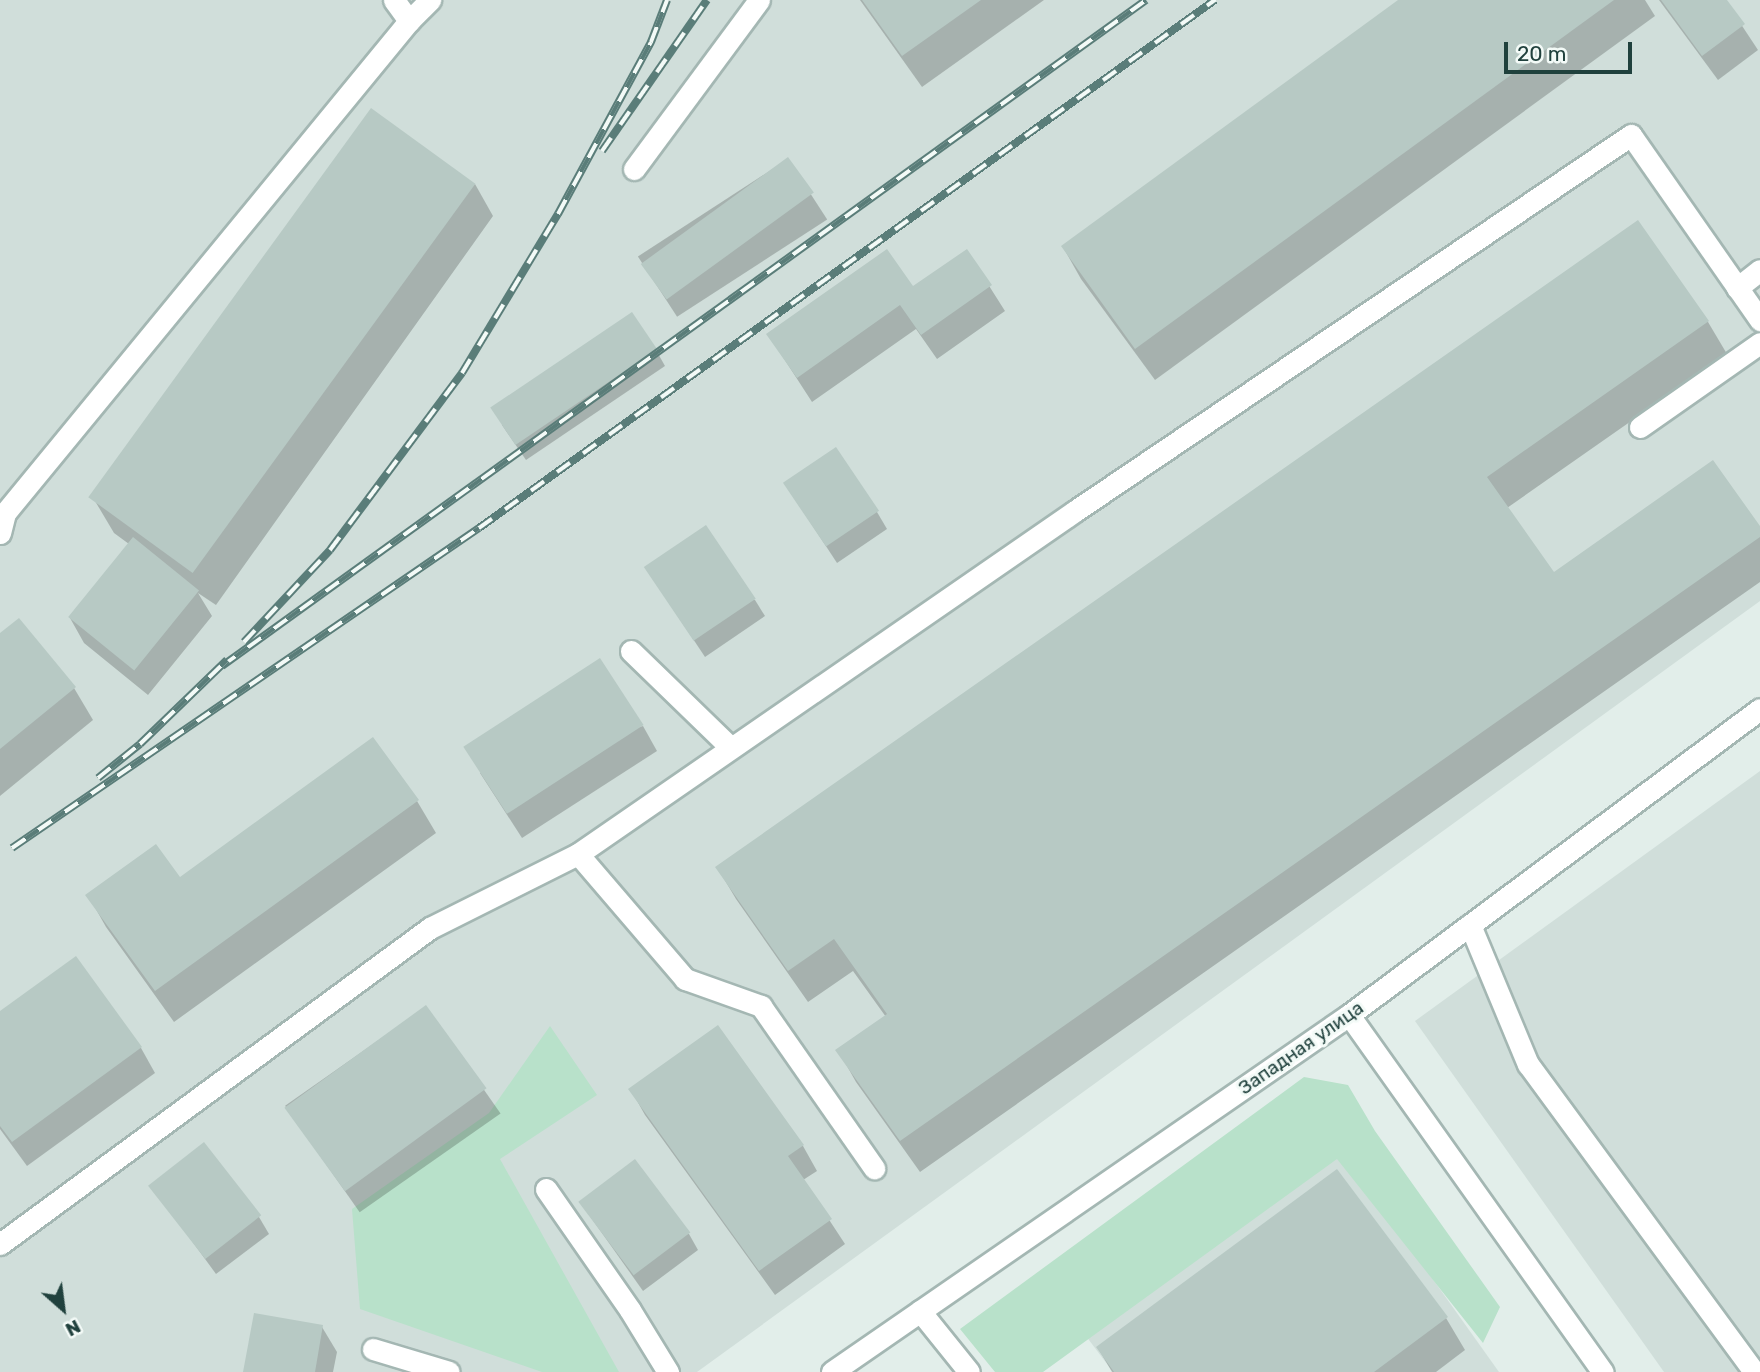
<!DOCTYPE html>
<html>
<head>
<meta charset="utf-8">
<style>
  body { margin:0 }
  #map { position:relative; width:1760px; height:1372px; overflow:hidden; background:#e2eeea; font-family:Rubik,sans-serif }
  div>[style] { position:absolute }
  .built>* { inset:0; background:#d0deda }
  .green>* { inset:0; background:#b8e1ca }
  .shadow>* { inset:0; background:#0003; transform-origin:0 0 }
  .building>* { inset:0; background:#b7c9c4; transform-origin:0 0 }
  .roads { filter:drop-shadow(2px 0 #a4b7b3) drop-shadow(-2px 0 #a4b7b3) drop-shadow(0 2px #a4b7b3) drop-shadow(0 -2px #a4b7b3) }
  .service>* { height:21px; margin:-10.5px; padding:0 10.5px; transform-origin:10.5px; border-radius:10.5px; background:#fff }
  .minor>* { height:21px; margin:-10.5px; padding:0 10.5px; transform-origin:10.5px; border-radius:10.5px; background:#fff }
  .rail>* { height:8px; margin-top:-4px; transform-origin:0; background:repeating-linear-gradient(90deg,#f3faf7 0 16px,#5a7d79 0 32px); box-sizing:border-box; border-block:2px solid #5a7d79 }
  span { translate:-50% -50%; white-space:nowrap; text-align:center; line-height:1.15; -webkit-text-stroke:6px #f3faf7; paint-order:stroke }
  .street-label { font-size:19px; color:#20413d }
  .north { position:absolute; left:28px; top:1274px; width:70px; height:70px; -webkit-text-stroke:5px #f3faf7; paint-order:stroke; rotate:152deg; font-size:19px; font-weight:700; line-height:28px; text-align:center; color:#20413d }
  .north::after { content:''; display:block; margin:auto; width:24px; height:32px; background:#20413d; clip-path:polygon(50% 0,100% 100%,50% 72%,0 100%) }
  .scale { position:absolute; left:1504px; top:42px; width:128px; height:32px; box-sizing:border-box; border:4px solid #20413d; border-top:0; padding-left:9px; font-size:21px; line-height:24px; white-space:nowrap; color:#20413d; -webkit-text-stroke:5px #f3faf7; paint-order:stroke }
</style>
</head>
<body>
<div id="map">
  <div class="built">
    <div style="clip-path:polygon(0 0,1760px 0,1760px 601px,697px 1372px,0 1372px)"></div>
    <div style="clip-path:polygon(1760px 771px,1760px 1372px,1664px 1372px,1415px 1021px)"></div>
    <div style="clip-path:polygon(1340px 1149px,1499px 1372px,1113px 1372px,1083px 1332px)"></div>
  </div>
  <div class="green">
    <div style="clip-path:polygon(550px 1026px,597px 1095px,500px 1159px,619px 1372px,542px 1372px,360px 1309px,352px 1209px,489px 1113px)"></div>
    <div style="clip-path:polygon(1304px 1077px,1348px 1085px,1375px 1131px,1500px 1307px,1483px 1343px,1337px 1159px,1043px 1372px,995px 1372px,960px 1329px)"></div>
  </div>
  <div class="shadow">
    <div style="clip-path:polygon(860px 0,1044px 0,922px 87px)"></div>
    <div style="clip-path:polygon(1401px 0,1645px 0,1655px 16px,1155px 380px,1081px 279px,1063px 247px)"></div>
    <div style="clip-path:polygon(1659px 0,1725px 0,1758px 50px,1718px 80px)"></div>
    <div style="left:788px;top:159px;width:72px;height:179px;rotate:57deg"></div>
    <div style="clip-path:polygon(475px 184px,493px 216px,216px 605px,198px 593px,212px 616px,148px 695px,84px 643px,70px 618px,129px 544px,114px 533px,95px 501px)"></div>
    <div style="clip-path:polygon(1638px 222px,1708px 322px,1727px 354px,1507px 508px,1554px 574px,1760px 529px,1760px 582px,920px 1172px,856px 1082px,838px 1050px,886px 1017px,853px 971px,808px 1002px,736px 899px,717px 867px)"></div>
    <div style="clip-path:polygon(967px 251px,1005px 311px,937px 359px,916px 329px,812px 402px,768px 334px,913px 289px)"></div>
    <div style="clip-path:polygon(656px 350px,665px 366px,526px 460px,502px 425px)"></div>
    <div style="clip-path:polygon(795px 499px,877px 512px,887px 529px,837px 563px)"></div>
    <div style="clip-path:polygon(646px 568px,755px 600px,765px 616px,705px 657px)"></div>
    <div style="clip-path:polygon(0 636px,74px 688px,93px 720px,0 796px)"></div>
    <div style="clip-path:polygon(643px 726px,657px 751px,522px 838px,480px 773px)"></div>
    <div style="clip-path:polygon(417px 801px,436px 833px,174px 1022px,106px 927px,88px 895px,179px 880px)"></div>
    <div style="left:426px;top:1007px;width:130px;height:172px;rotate:55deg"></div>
    <div style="clip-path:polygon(0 1013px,141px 1048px,155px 1073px,27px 1166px,0 1129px)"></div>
    <div style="clip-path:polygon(631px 1090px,803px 1146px,817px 1171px,803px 1180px,845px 1244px,775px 1295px,645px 1115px)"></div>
    <div style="clip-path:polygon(151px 1185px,259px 1217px,269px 1234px,216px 1274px)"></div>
    <div style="clip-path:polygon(580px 1202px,689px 1234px,698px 1250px,643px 1291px)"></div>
    <div style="clip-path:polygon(1446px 1318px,1465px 1350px,1436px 1372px,1112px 1372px,1098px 1348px)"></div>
    <div style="clip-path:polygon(322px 1327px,337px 1352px,333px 1372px,245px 1372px)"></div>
  </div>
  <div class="building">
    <div style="clip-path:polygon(862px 0,981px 0,902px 56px)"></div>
    <div style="clip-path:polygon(1398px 0,1614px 0,1135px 349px,1061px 246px)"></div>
    <div style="clip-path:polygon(1661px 0,1727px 0,1745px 24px,1702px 56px)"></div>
    <div style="left:371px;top:108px;width:129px;height:481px;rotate:36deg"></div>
    <div style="left:788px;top:157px;width:44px;height:182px;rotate:54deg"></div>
    <div style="clip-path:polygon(1638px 220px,1709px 321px,1487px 477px,1554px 572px,1713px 460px,1760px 526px,1760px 537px,900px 1141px,835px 1050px,887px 1014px,834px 939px,788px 971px,715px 867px)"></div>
    <div style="clip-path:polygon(887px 249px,913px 286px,967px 249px,992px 285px,921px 335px,900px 305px,797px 378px,766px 334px)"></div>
    <div style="left:632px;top:312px;width:45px;height:171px;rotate:56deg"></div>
    <div style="left:836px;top:447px;width:77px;height:64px;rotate:56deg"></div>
    <div style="left:706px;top:525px;width:89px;height:75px;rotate:56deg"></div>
    <div style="left:133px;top:537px;width:85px;height:103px;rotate:39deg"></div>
    <div style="clip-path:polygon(19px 618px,76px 687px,0 749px,0 633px)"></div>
    <div style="left:600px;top:658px;width:80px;height:163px;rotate:57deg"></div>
    <div style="clip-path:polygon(373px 737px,419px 800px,155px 991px,85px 895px,156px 844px,180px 877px)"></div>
    <div style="clip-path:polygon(76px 956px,142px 1047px,12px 1142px,0 1126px,0 1011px)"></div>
    <div style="left:426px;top:1005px;width:103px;height:175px;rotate:54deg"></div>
    <div style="clip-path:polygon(718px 1025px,804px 1145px,788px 1156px,832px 1219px,759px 1271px,628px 1089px)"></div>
    <div style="left:204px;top:1142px;width:93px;height:71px;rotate:52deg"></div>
    <div style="left:635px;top:1159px;width:92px;height:71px;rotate:53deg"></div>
    <div style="clip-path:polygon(1337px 1169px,1448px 1317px,1374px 1372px,1114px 1372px,1096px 1347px)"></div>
    <div style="clip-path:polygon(254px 1313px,323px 1325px,315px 1372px,243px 1372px)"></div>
  </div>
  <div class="roads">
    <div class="service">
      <div style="left:394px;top:0;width:26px;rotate:54deg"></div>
      <div style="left:634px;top:169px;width:210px;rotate:-53.5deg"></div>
      <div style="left:1737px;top:288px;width:29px;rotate:-38deg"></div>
      <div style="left:1640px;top:427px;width:146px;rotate:-35deg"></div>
      <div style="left:0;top:533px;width:21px;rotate:-76deg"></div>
      <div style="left:5px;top:513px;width:637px;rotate:-50.61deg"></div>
      <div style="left:409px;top:21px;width:30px;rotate:-45deg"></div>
      <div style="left:631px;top:651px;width:139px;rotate:44.1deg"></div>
      <div style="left:578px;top:854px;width:604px;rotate:-34.61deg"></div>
      <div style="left:1075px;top:511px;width:671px;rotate:-34.07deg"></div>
      <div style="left:1631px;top:135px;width:226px;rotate:55.1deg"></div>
      <div style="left:1470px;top:925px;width:151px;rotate:67.4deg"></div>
      <div style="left:1528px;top:1064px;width:382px;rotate:53.7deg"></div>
      <div style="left:1349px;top:1015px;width:438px;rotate:54.6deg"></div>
      <div style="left:546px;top:1189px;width:147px;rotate:55.2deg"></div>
      <div style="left:630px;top:1310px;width:73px;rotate:58.5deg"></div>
      <div style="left:0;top:1244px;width:534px;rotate:-36.31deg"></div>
      <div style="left:430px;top:928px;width:165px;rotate:-26.6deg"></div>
      <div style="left:578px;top:854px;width:165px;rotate:49.4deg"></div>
      <div style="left:685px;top:979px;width:81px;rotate:19.6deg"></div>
      <div style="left:761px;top:1006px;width:198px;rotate:55.1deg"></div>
      <div style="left:920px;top:1311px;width:78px;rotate:51.2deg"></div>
      <div style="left:373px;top:1349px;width:79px;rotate:16.8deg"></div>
    </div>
    <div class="minor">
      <div style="left:832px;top:1372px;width:628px;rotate:-34.63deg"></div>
      <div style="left:1349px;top:1015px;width:512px;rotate:-36.67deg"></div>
    </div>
  </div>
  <div class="rail">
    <div style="left:602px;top:151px;width:184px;rotate:-55.2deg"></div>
    <div style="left:244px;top:642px;width:126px;rotate:-46.9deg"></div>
    <div style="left:330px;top:550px;width:221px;rotate:-53.3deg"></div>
    <div style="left:462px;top:373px;width:186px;rotate:-58.9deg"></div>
    <div style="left:558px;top:214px;width:196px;rotate:-61.6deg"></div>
    <div style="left:651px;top:42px;width:45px;rotate:-69.1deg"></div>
    <div style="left:222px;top:666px;width:1139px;rotate:-35.78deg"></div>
    <div style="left:98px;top:778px;width:54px;rotate:-39deg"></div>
    <div style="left:140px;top:744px;width:121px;rotate:-44deg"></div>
    <div style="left:12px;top:848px;width:566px;rotate:-34.42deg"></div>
    <div style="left:479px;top:528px;width:906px;rotate:-35.66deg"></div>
  </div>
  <div class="street-label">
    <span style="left:1301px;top:1048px;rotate:-35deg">Западная улица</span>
  </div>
  <div class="north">N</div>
  <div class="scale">20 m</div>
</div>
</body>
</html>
